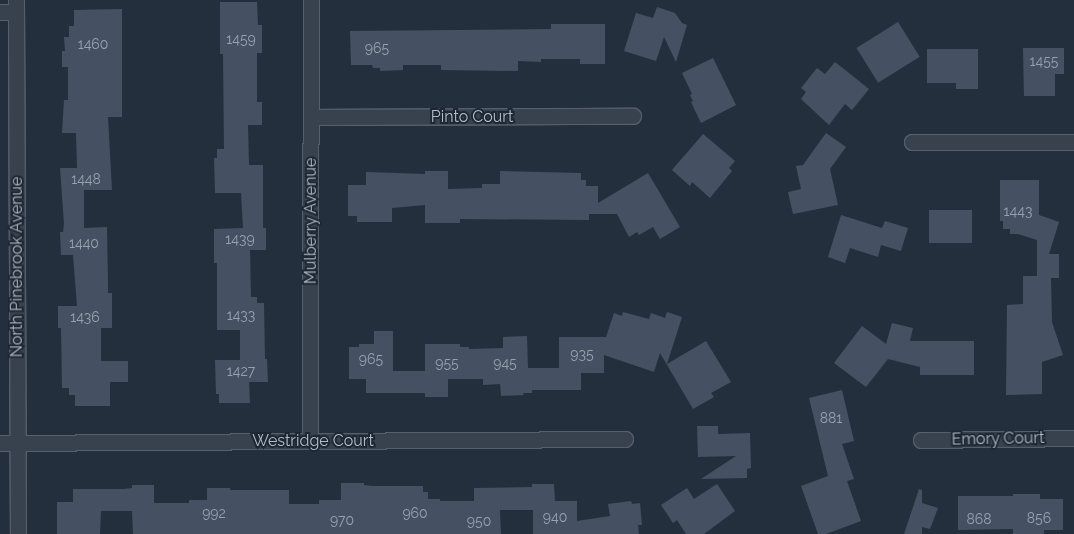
<!DOCTYPE html>
<html>
<head>
<meta charset="utf-8">
<style>
  body { margin:0 }
  #map { position:relative; width:1074px; height:534px; overflow:hidden; background:#242f3e; font-family:Raleway,sans-serif }
  div>[style] { position:absolute }
  .building>* { inset:0; background:#455162; transform-origin:0 0 }
  .roads { filter:drop-shadow(1px 0 #565f6c) drop-shadow(-1px 0 #565f6c) drop-shadow(0 1px #565f6c) drop-shadow(0 -1px #565f6c) }
  .street>* { height:15px; margin:-7.5px; padding:0 7.5px; transform-origin:7.5px; border-radius:7.5px; background:#38414e }
  span { translate:-50% -50%; white-space:nowrap; text-align:center; line-height:1.15; -webkit-text-stroke:4px #1d2633; paint-order:stroke }
  .number-label { font-size:14px; color:#98a1af }
  .number-label span { -webkit-text-stroke-width:0 }
  .street-label { font-size:16px; color:#b4bcc9 }
</style>
</head>
<body>
<div id="map">
  <div class="building">
    <div style="clip-path:polygon(220px 2px,257px 2px,258px 25px,262px 25px,262px 53px,257px 53px,257px 102px,262px 102px,262px 125px,248px 125px,249px 165px,263px 165px,263px 228px,266px 228px,266px 250px,250px 250px,251px 297px,257px 297px,257px 303px,264px 303px,265px 359px,267px 359px,268px 382px,249px 382px,250px 403px,219px 403px,219px 394px,216px 394px,215px 360px,240px 360px,240px 330px,217px 330px,217px 263px,214px 263px,214px 229px,243px 228px,241px 193px,215px 193px,214px 158px,217px 158px,217px 149px,224px 149px,223px 54px,220px 54px)"></div>
    <div style="clip-path:polygon(657px 7px,675px 13px,682px 23px,687px 25px,676px 62px,664px 37px,656px 61px,624px 51px,636px 13px,653px 18px)"></div>
    <div style="clip-path:polygon(122px 9px,122px 117px,108px 117px,112px 190px,84px 190px,84px 228px,107px 227px,108px 284px,108px 293px,112px 293px,112px 328px,101px 328px,101px 361px,128px 361px,128px 382px,110px 382px,110px 406px,75px 406px,75px 395px,69px 395px,69px 388px,62px 388px,61px 328px,58px 328px,58px 306px,77px 306px,73px 255px,61px 255px,60px 232px,63px 232px,64px 224px,60px 168px,77px 168px,76px 133px,62px 133px,64px 100px,68px 100px,68px 67px,62px 67px,62px 51px,65px 51px,64px 37px,69px 37px,69px 26px,74px 26px,74px 10px)"></div>
    <div style="left:898px;top:22px;width:41px;height:49px;rotate:58deg"></div>
    <div style="clip-path:polygon(551px 24px,605px 24px,605px 64px,580px 64px,580px 59px,541px 59px,541px 62px,518px 61px,518px 71px,441px 70px,441px 65px,403px 65px,403px 70px,380px 71px,380px 68px,373px 68px,372px 65px,351px 65px,350px 31px,551px 29px)"></div>
    <div style="clip-path:polygon(1023px 48px,1064px 48px,1064px 74px,1055px 74px,1055px 96px,1024px 96px)"></div>
    <div style="clip-path:polygon(927px 49px,978px 49px,978px 89px,956px 89px,956px 83px,927px 83px)"></div>
    <div style="clip-path:polygon(713px 58px,736px 105px,701px 123px,691px 102px,693px 101px,690px 95px,692px 94px,682px 73px)"></div>
    <div style="clip-path:polygon(835px 62px,869px 89px,852px 110px,845px 104px,829px 125px,801px 99px,806px 92px,801px 88px,817px 68px,825px 74px)"></div>
    <div style="clip-path:polygon(826px 133px,846px 147px,830px 169px,838px 205px,793px 214px,788px 192px,801px 189px,796px 166px,803px 165px)"></div>
    <div style="clip-path:polygon(703px 134px,735px 161px,729px 168px,732px 171px,710px 198px,692px 182px,690px 186px,672px 170px)"></div>
    <div style="clip-path:polygon(425px 171px,448px 171px,448px 189px,482px 188px,482px 184px,500px 184px,500px 171px,581px 173px,581px 180px,586px 180px,586px 186px,598px 186px,598px 203px,648px 173px,680px 227px,660px 239px,653px 227px,639px 235px,637px 232px,629px 237px,617px 214px,589px 214px,589px 220px,460px 219px,460px 223px,425px 223px,425px 205px,392px 208px,392px 222px,357px 222px,357px 216px,348px 216px,348px 185px,366px 185px,366px 172px,425px 174px)"></div>
    <div style="clip-path:polygon(1000px 180px,1039px 180px,1039px 215px,1059px 222px,1049px 254px,1059px 254px,1059px 278px,1051px 278px,1052px 322px,1063px 355px,1042px 362px,1042px 394px,1006px 395px,1007px 305px,1023px 304px,1023px 276px,1037px 276px,1037px 240px,1018px 234px,1010px 234px,1010px 229px,1003px 229px,1003px 221px,1000px 221px)"></div>
    <div style="left:929px;top:210px;width:43px;height:33px"></div>
    <div style="clip-path:polygon(841px 215px,882px 228px,885px 221px,908px 228px,901px 251px,881px 245px,878px 257px,850px 248px,845px 263px,828px 257px)"></div>
    <div style="clip-path:polygon(623px 312px,649px 319px,651px 313px,665px 318px,667px 312px,682px 317px,667px 364px,706px 341px,731px 382px,711px 393px,714px 397px,693px 409px,660px 353px,654px 372px,604px 355px,604px 373px,581px 373px,581px 390px,532px 390px,532px 393px,523px 393px,524px 395px,501px 396px,500px 384px,483px 385px,483px 379px,448px 379px,448px 397px,425px 397px,425px 393px,366px 393px,366px 379px,349px 379px,349px 347px,359px 347px,359px 344px,374px 344px,374px 331px,393px 331px,393px 371px,425px 371px,425px 344px,460px 344px,460px 347px,469px 347px,469px 349px,503px 348px,503px 337px,527px 336px,528px 368px,559px 368px,559px 337px,606px 337px,614px 313px,622px 316px)"></div>
    <div style="clip-path:polygon(892px 323px,913px 328px,910px 341px,974px 341px,974px 375px,920px 375px,920px 367px,888px 359px,866px 387px,834px 363px,862px 326px,886px 344px)"></div>
    <div style="clip-path:polygon(842px 390px,854px 441px,842px 444px,854px 479px,847px 481px,861px 521px,826px 534px,818px 534px,801px 486px,828px 476px,809px 398px)"></div>
    <div style="clip-path:polygon(697px 426px,718px 426px,718px 434px,750px 433px,751px 468px,747px 469px,747px 478px,701px 479px,736px 456px,698px 457px)"></div>
    <div style="clip-path:polygon(341px 483px,364px 483px,364px 485px,372px 486px,423px 486px,423px 492px,428px 492px,428px 499px,440px 499px,440px 501px,474px 501px,474px 488px,532px 487px,532px 484px,554px 484px,555px 501px,577px 501px,577px 521px,610px 516px,608px 504px,631px 501px,632px 504px,640px 503px,642px 525px,638px 525px,639px 534px,533px 534px,533px 510px,500px 510px,501px 534px,133px 534px,132px 511px,101px 511px,100px 534px,57px 534px,57px 502px,73px 502px,73px 489px,124px 489px,132px 488px,132px 485px,154px 485px,154px 503px,189px 503px,189px 500px,207px 500px,207px 488px,230px 488px,230px 490px,289px 490px,289px 504px,319px 504px,319px 500px,341px 500px)"></div>
    <div style="clip-path:polygon(717px 484px,735px 511px,704px 534px,686px 534px,677px 520px,673px 523px,661px 505px,687px 488px,694px 499px)"></div>
    <div style="clip-path:polygon(919px 489px,922px 490px,922px 503px,938px 508px,930px 529px,922px 527px,922px 534px,904px 534px)"></div>
    <div style="clip-path:polygon(1013px 494px,1040px 494px,1040px 499px,1063px 499px,1063px 530px,1044px 530px,1044px 534px,1013px 534px,1013px 529px,958px 530px,958px 496px,1013px 496px)"></div>
  </div>
  <div class="roads">
    <div class="street">
      <div style="left:16px;top:0;width:534px;rotate:89.79deg"></div>
      <div style="left:0;top:12px;width:16px"></div>
      <div style="left:311px;top:117px;width:322px;rotate:-0.2deg"></div>
      <div style="left:912px;top:142px;width:162px"></div>
      <div style="left:921px;top:440px;width:153px;rotate:-0.7deg"></div>
      <div style="left:310px;top:441px;width:441px;rotate:-89.9deg"></div>
      <div style="left:0;top:443px;width:625px;rotate:-0.37deg"></div>
    </div>
  </div>
  <div class="number-label">
    <span style="left:241px;top:39px">1459</span>
    <span style="left:93px;top:44px">1460</span>
    <span style="left:377px;top:48px">965</span>
    <span style="left:1044px;top:61px">1455</span>
    <span style="left:86px;top:179px">1448</span>
    <span style="left:1018px;top:211px">1443</span>
    <span style="left:240px;top:239px">1439</span>
    <span style="left:84px;top:243px">1440</span>
    <span style="left:241px;top:315px">1433</span>
    <span style="left:85px;top:317px">1436</span>
    <span style="left:582px;top:354px">935</span>
    <span style="left:371px;top:359px">965</span>
    <span style="left:447px;top:363px">955</span>
    <span style="left:505px;top:363px">945</span>
    <span style="left:241px;top:371px">1427</span>
    <span style="left:831px;top:418px">881</span>
    <span style="left:214px;top:513px">992</span>
    <span style="left:415px;top:513px">960</span>
    <span style="left:555px;top:517px">940</span>
    <span style="left:1039px;top:518px">856</span>
    <span style="left:979px;top:519px">868</span>
    <span style="left:342px;top:520px">970</span>
    <span style="left:479px;top:521px">950</span>
  </div>
  <div class="street-label">
    <span style="left:472px;top:117px">Pinto Court</span>
    <span style="left:311px;top:221px;rotate:-90deg">Mulberry Avenue</span>
    <span style="left:17px;top:267px;rotate:-90deg">North Pinebrook Avenue</span>
    <span style="left:998px;top:439px;rotate:-1deg">Emory Court</span>
    <span style="left:313px;top:441px">Westridge Court</span>
  </div>
</div>
</body>
</html>
